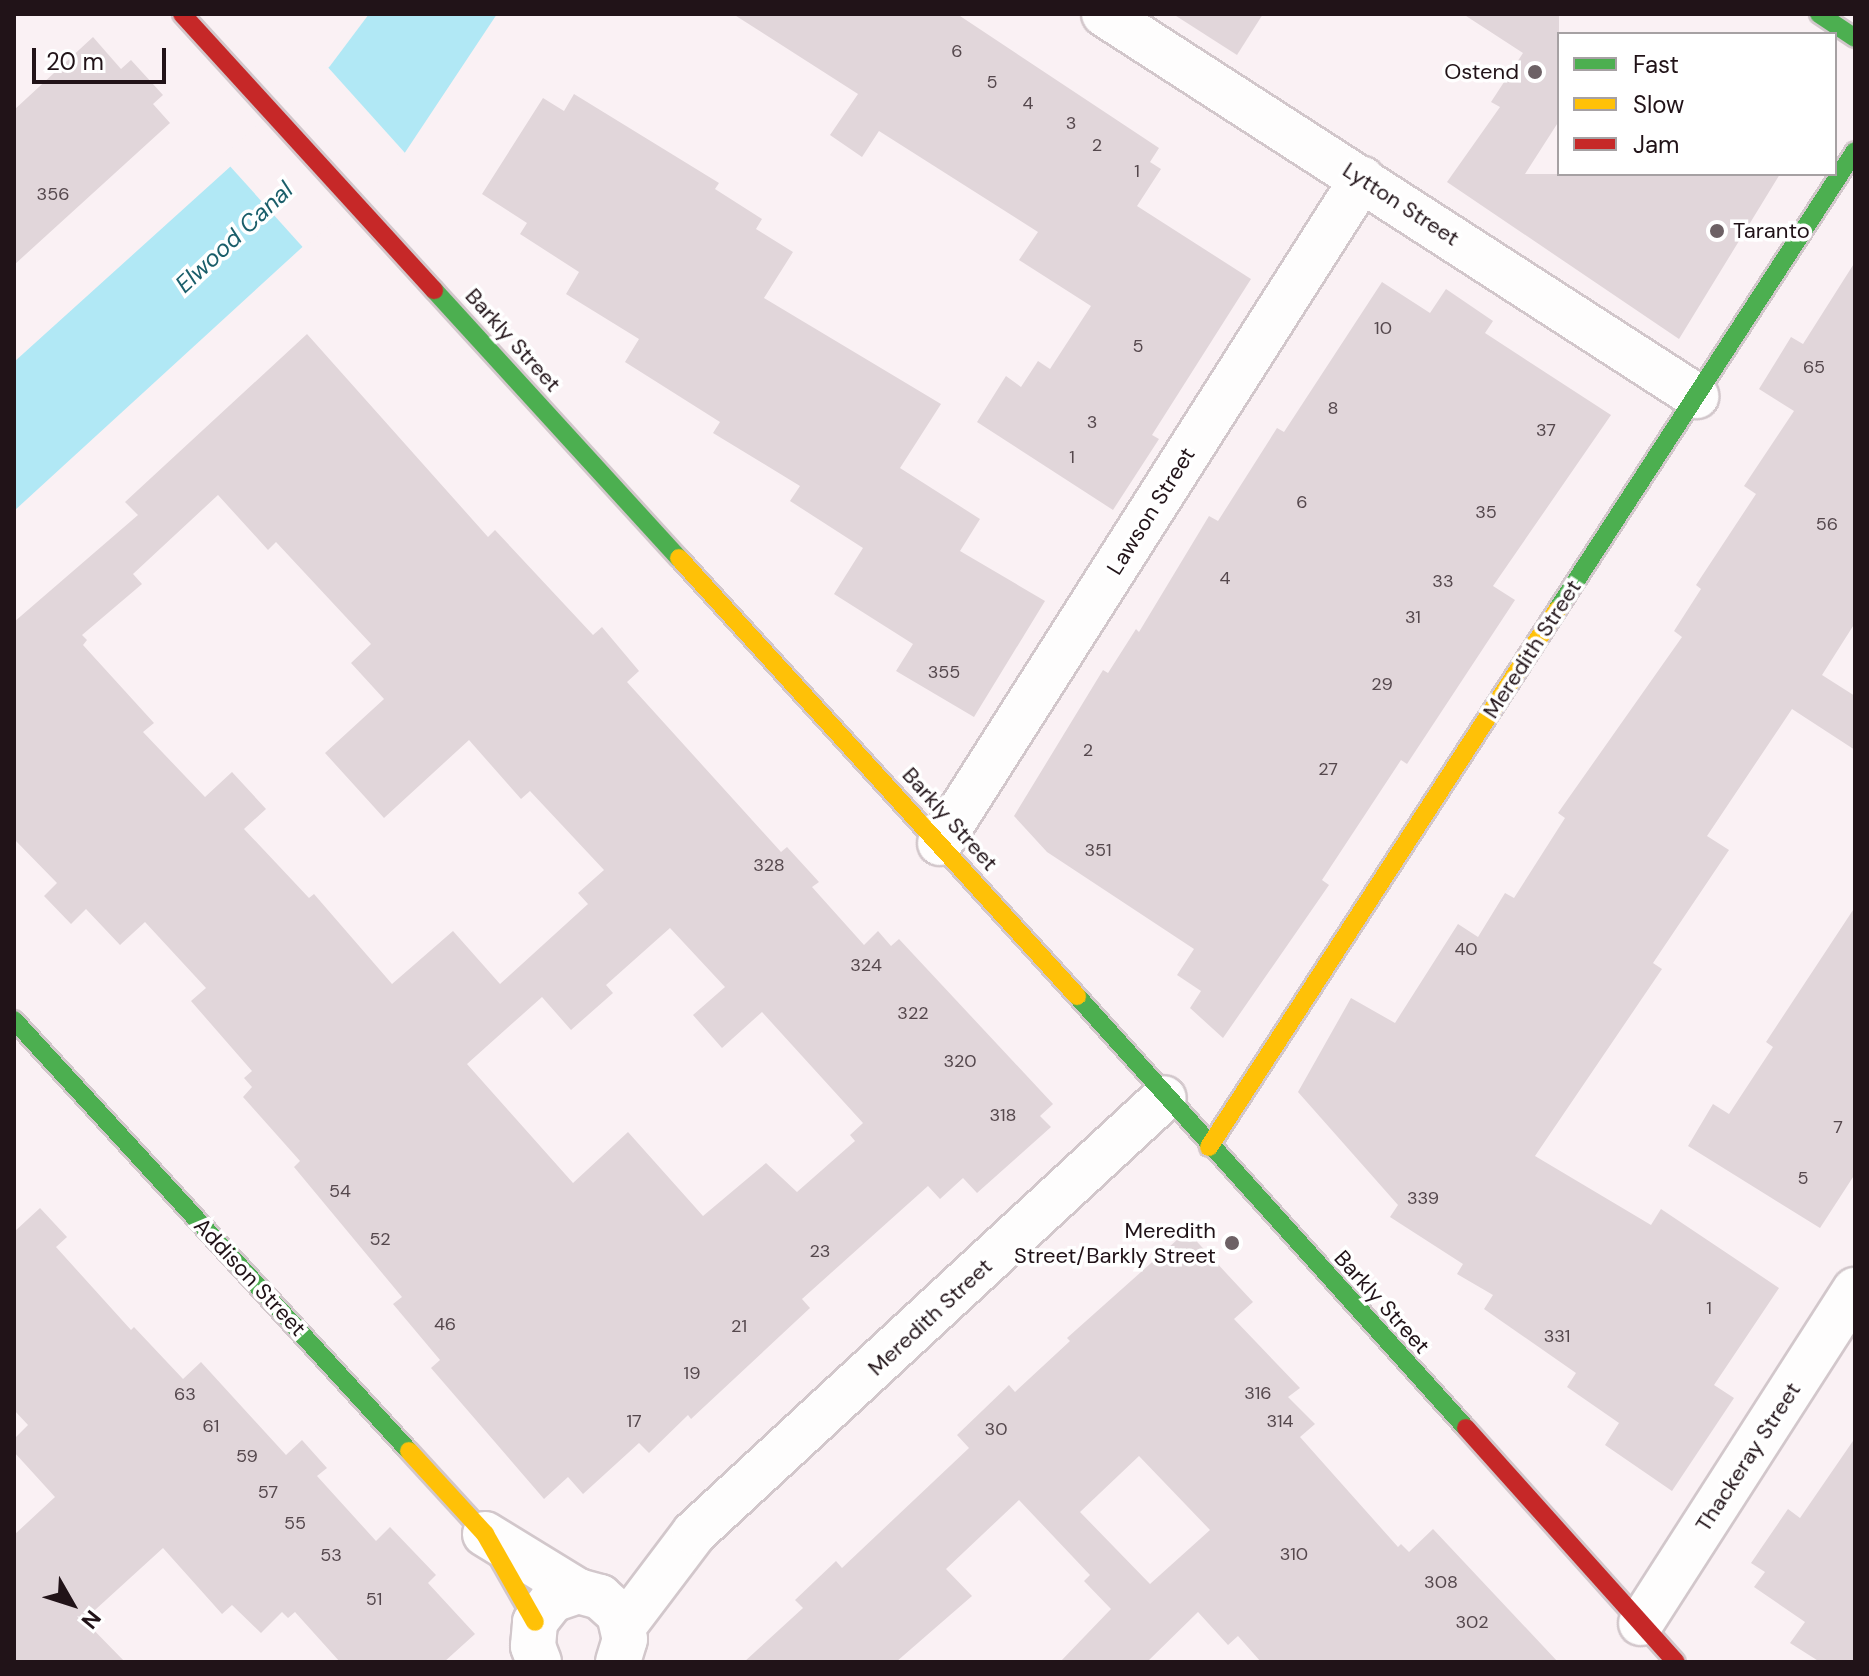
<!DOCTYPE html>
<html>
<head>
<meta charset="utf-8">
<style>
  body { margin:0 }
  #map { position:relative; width:1869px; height:1676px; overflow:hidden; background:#faf1f4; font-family:"DM Sans",sans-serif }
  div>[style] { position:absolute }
  .water>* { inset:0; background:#b1e8f5 }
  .pier>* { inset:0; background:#faf1f4; transform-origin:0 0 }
  .building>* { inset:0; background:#e1d6da }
  .roads { filter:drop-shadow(2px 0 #d2c7cb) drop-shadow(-2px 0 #d2c7cb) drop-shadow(0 2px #d2c7cb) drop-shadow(0 -2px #d2c7cb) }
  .street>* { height:44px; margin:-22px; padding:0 22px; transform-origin:22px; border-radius:22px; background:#fefdfd }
  .fast>* { height:18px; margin:-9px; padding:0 9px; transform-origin:9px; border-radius:9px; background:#4caf50 }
  .slow>* { height:18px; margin:-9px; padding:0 9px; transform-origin:9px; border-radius:9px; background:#ffc107 }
  .jam>* { height:18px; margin:-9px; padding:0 9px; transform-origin:9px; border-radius:9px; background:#c62828 }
  .dots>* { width:22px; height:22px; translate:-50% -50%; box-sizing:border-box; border:4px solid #fff; border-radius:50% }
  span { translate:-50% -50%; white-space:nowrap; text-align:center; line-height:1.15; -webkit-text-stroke:7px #fff; paint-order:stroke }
  .number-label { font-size:18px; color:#55484d }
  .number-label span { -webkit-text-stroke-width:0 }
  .poi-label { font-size:22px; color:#211318 }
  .right { translate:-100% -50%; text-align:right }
  .left { translate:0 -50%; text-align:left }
  .street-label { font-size:22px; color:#211318 }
  .water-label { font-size:24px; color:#1a5e6a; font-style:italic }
  .frame { position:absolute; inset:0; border:16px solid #211318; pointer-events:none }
  .legend { position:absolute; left:1557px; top:32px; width:280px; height:144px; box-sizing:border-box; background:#fff; border:2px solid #a6a1a3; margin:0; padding:10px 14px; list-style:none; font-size:24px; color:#211318 }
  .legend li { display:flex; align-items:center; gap:16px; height:40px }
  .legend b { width:40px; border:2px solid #a6a1a3 }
  .north { position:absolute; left:32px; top:1564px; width:80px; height:80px; -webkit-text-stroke:6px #fff; paint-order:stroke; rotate:129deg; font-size:22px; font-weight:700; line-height:32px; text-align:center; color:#211318 }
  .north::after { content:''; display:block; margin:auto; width:28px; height:36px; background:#211318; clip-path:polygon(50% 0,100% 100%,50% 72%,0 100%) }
  .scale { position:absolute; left:32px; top:48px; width:134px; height:36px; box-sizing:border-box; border:4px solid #211318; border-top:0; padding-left:10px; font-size:24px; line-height:28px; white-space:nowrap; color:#211318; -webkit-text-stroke:6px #fff; paint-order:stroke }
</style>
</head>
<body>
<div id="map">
  <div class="water">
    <div style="clip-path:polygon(369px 14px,497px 14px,404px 154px,14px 511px,14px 362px,231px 166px,330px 66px)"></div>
  </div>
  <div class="pier">
    <div style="left:325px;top:64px;width:123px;height:139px;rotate:48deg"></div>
  </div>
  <div class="building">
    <div style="clip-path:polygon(733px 14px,957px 14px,1159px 148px,1150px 162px,1161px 169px,1137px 206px,1251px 279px,1152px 435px,1159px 439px,1113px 510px,977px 422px,1006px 376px,1021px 387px,1038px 361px,1050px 369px,1091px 306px,1019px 260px,1038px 232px,879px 131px,862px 157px,830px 135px,858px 94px)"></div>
    <div style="clip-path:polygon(1173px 14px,1263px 14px,1237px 55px)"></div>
    <div style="clip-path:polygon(1463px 14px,1559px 14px,1559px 121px,1525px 174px,1780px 174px,1679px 339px,1447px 182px,1500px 107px,1491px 102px,1523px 53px)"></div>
    <div style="clip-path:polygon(93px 37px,121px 69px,131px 60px,163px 95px,153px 104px,170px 123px,14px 265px,14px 110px)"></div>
    <div style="clip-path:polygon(574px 94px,719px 183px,715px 189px,762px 219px,756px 229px,793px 252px,764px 298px,941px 404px,900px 468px,980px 519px,960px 551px,1045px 601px,974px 717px,896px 671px,913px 644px,834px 594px,863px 548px,790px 501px,800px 486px,713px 433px,720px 422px,625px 362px,639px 339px,566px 294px,579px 272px,520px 234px,527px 223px,482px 194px,543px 98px,564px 111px)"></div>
    <div style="clip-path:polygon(1855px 262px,1855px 623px,1822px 675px,1855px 696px,1855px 750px,1792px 709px,1707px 836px,1729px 850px,1653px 963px,1662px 969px,1535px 1156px,1651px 1225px,1661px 1209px,1779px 1288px,1714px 1385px,1734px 1398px,1672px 1491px,1605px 1445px,1619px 1423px,1567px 1387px,1576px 1373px,1484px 1309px,1493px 1295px,1457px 1274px,1463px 1264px,1390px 1217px,1398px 1205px,1298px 1092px,1351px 998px,1395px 1023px,1458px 924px,1478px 937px,1505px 893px,1514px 898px,1565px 818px,1558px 813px,1682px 637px,1674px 631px,1701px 589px,1696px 585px,1756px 494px,1744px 486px,1794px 411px,1759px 389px,1791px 337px,1803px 344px)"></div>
    <div style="clip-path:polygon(1382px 282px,1430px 313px,1446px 289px,1493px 321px,1485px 333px,1611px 415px,1493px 586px,1515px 600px,1407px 764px,1401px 760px,1322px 880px,1329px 885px,1223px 1038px,1190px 1008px,1201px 991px,1177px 975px,1194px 949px,1047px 852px,1014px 816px,1103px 670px,1108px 673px,1136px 629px,1139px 632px,1209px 516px,1218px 521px,1277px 428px,1284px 432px)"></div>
    <div style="clip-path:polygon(evenodd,307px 334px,488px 537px,495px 530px,593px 635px,602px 627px,639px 671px,627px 682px,781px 852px,787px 847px,819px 882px,812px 887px,864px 945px,878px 931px,891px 946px,899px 939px,1053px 1104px,1040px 1116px,1051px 1127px,977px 1193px,963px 1178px,940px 1199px,928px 1186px,802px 1299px,810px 1308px,691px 1419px,688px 1415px,649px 1453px,639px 1443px,583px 1494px,568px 1477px,544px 1499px,431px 1368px,440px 1360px,393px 1304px,402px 1297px,294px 1167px,300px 1161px,243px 1097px,252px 1087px,244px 1078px,252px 1071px,191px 1001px,206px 988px,145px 922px,120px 945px,86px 909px,71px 924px,44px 896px,57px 883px,14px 839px,14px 622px,138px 515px,125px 502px,307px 334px,218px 495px,268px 550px,276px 542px,371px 644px,351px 663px,384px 699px,325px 753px,384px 818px,469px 740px,521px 799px,530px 791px,604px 870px,578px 893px,588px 904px,500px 984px,453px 931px,392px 984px,314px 894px,309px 898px,244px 829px,266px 809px,232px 772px,205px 797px,143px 732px,154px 723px,83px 645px,87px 640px,82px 635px,142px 584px,133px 574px,218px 495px,307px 334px,670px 928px,725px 987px,693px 1015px,722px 1048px,762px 1012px,863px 1123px,850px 1135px,855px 1141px,797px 1192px,766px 1163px,703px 1216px,628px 1132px,573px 1183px,467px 1064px,542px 997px,571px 1030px,613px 993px,606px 985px,670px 928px)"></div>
    <div style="clip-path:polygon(1855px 907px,1855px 1174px,1820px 1228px,1688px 1146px,1713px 1104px,1729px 1114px,1773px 1047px,1766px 1042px)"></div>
    <div style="clip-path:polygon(40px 1208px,67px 1237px,56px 1247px,131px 1330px,134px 1327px,183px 1379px,201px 1362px,286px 1455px,302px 1440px,327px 1468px,317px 1476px,376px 1541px,390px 1527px,436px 1575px,428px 1583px,475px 1634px,444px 1662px,340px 1662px,295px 1612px,288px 1618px,282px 1612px,261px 1633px,232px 1605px,222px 1614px,163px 1548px,84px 1620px,125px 1662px,14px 1662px,14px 1535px,55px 1497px,14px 1452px,14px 1439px,28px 1425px,14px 1410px,14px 1232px)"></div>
    <div style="clip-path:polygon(evenodd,1187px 1231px,1253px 1302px,1234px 1319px,1300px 1388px,1288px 1397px,1315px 1424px,1300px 1437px,1398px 1547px,1401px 1544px,1409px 1552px,1433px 1529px,1558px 1662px,1261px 1662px,1238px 1636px,1228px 1645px,1198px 1612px,1147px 1662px,1060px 1662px,1111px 1609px,1084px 1581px,1090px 1575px,1019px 1500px,946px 1569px,972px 1596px,896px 1662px,744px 1662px,803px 1608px,795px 1600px,836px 1561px,842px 1568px,969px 1448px,957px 1435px,1009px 1385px,1015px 1392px,1070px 1341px,1067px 1338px,1187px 1231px,1139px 1456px,1210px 1530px,1150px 1584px,1080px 1512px,1139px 1456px)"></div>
    <div style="clip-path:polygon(1855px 1438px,1855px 1662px,1820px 1662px,1790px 1643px,1805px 1622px,1754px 1587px,1765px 1572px,1751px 1563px,1788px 1509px,1800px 1518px)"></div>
  </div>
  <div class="roads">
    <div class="street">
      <div style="left:1104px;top:14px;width:705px;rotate:32.83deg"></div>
      <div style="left:940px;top:843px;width:787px;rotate:-57.56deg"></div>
      <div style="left:485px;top:1534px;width:109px;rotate:31.5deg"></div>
      <div style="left:1641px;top:1623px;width:396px;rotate:-57.3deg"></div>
      <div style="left:623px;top:1627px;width:118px;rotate:-52.9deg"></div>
      <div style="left:694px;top:1533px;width:640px;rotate:-42.79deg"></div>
      <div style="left:539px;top:1662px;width:17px;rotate:-111deg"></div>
      <div style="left:533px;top:1646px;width:24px;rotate:-85deg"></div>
      <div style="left:535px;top:1622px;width:28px;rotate:-52deg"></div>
      <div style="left:552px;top:1600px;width:28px;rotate:-19deg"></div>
      <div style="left:578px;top:1591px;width:23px;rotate:15deg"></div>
      <div style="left:600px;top:1597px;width:25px;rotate:42deg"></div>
      <div style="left:619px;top:1614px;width:26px;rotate:77deg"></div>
      <div style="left:625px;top:1639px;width:24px;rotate:107deg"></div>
    </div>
    <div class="fast">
      <div style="left:1819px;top:14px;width:43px;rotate:33.7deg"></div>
      <div style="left:434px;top:290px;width:363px;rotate:47.6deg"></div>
      <div style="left:1557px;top:610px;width:547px;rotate:-57.01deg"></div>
      <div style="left:1077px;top:996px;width:581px;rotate:48deg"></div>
      <div style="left:14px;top:1020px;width:585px;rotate:47.5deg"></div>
    </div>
    <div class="slow">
      <div style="left:679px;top:558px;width:592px;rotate:47.74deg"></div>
      <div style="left:1209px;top:1147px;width:640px;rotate:-57.05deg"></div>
      <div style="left:409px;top:1451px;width:113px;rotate:47.5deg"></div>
      <div style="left:485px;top:1534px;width:101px;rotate:60.4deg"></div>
    </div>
    <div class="jam">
      <div style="left:182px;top:14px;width:374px;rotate:47.6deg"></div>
      <div style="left:1466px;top:1428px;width:314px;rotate:48.1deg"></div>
    </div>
  </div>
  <div class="dots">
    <div style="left:1535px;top:72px;background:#6d6165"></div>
    <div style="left:1717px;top:231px;background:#6d6165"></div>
    <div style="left:1232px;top:1243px;background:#6d6165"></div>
  </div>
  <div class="number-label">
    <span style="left:957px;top:51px">6</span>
    <span style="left:992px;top:82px">5</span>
    <span style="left:1028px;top:103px">4</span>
    <span style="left:1071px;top:123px">3</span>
    <span style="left:1097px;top:145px">2</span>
    <span style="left:1137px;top:171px">1</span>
    <span style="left:53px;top:194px">356</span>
    <span style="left:1383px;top:328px">10</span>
    <span style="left:1138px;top:346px">5</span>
    <span style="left:1814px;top:367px">65</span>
    <span style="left:1333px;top:408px">8</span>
    <span style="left:1092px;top:422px">3</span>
    <span style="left:1546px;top:430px">37</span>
    <span style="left:1072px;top:457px">1</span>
    <span style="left:1302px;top:502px">6</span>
    <span style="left:1486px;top:512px">35</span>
    <span style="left:1827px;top:524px">56</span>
    <span style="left:1225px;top:578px">4</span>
    <span style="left:1443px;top:581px">33</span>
    <span style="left:1413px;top:617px">31</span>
    <span style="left:944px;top:672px">355</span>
    <span style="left:1382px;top:684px">29</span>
    <span style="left:1088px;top:750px">2</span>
    <span style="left:1328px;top:769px">27</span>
    <span style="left:1098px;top:850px">351</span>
    <span style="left:769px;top:865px">328</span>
    <span style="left:1466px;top:949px">40</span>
    <span style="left:866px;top:965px">324</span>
    <span style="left:913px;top:1013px">322</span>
    <span style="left:960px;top:1061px">320</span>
    <span style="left:1003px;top:1115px">318</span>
    <span style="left:1838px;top:1127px">7</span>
    <span style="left:1803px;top:1178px">5</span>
    <span style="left:340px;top:1191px">54</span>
    <span style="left:1423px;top:1198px">339</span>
    <span style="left:380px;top:1239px">52</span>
    <span style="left:820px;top:1251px">23</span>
    <span style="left:1709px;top:1308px">1</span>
    <span style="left:445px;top:1324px">46</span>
    <span style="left:739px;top:1326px">21</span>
    <span style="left:1557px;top:1336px">331</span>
    <span style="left:692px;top:1373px">19</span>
    <span style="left:1258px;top:1393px">316</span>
    <span style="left:185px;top:1394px">63</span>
    <span style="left:634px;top:1421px">17</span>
    <span style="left:1280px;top:1421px">314</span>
    <span style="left:211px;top:1426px">61</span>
    <span style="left:996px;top:1429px">30</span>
    <span style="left:247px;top:1456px">59</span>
    <span style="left:268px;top:1492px">57</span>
    <span style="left:295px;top:1523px">55</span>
    <span style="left:1294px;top:1554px">310</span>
    <span style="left:331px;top:1555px">53</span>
    <span style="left:1441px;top:1582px">308</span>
    <span style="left:374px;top:1599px">51</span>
    <span style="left:1472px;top:1622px">302</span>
  </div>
  <div class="poi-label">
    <span class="right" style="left:1519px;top:72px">Ostend</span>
    <span class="left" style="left:1733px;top:231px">Taranto</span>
    <span class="right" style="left:1216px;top:1243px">Meredith<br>Street/Barkly Street</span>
  </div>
  <div class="street-label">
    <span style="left:1401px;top:204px;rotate:33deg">Lytton Street</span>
    <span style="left:513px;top:340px;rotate:48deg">Barkly Street</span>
    <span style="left:1151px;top:511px;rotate:-58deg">Lawson Street</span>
    <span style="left:1532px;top:649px;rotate:-57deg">Meredith Street</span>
    <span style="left:950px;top:819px;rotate:48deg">Barkly Street</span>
    <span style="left:250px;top:1277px;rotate:47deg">Addison Street</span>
    <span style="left:1382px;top:1302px;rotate:48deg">Barkly Street</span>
    <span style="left:930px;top:1317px;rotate:-43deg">Meredith Street</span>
    <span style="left:1748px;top:1457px;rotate:-57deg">Thackeray Street</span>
  </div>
  <div class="water-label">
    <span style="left:234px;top:237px;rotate:-43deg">Elwood Canal</span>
  </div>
  <div class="frame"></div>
  <ul class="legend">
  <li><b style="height:10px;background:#4caf50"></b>Fast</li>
  <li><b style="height:10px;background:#ffc107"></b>Slow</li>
  <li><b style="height:10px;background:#c62828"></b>Jam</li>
  </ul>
  <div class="north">N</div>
  <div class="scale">20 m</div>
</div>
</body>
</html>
